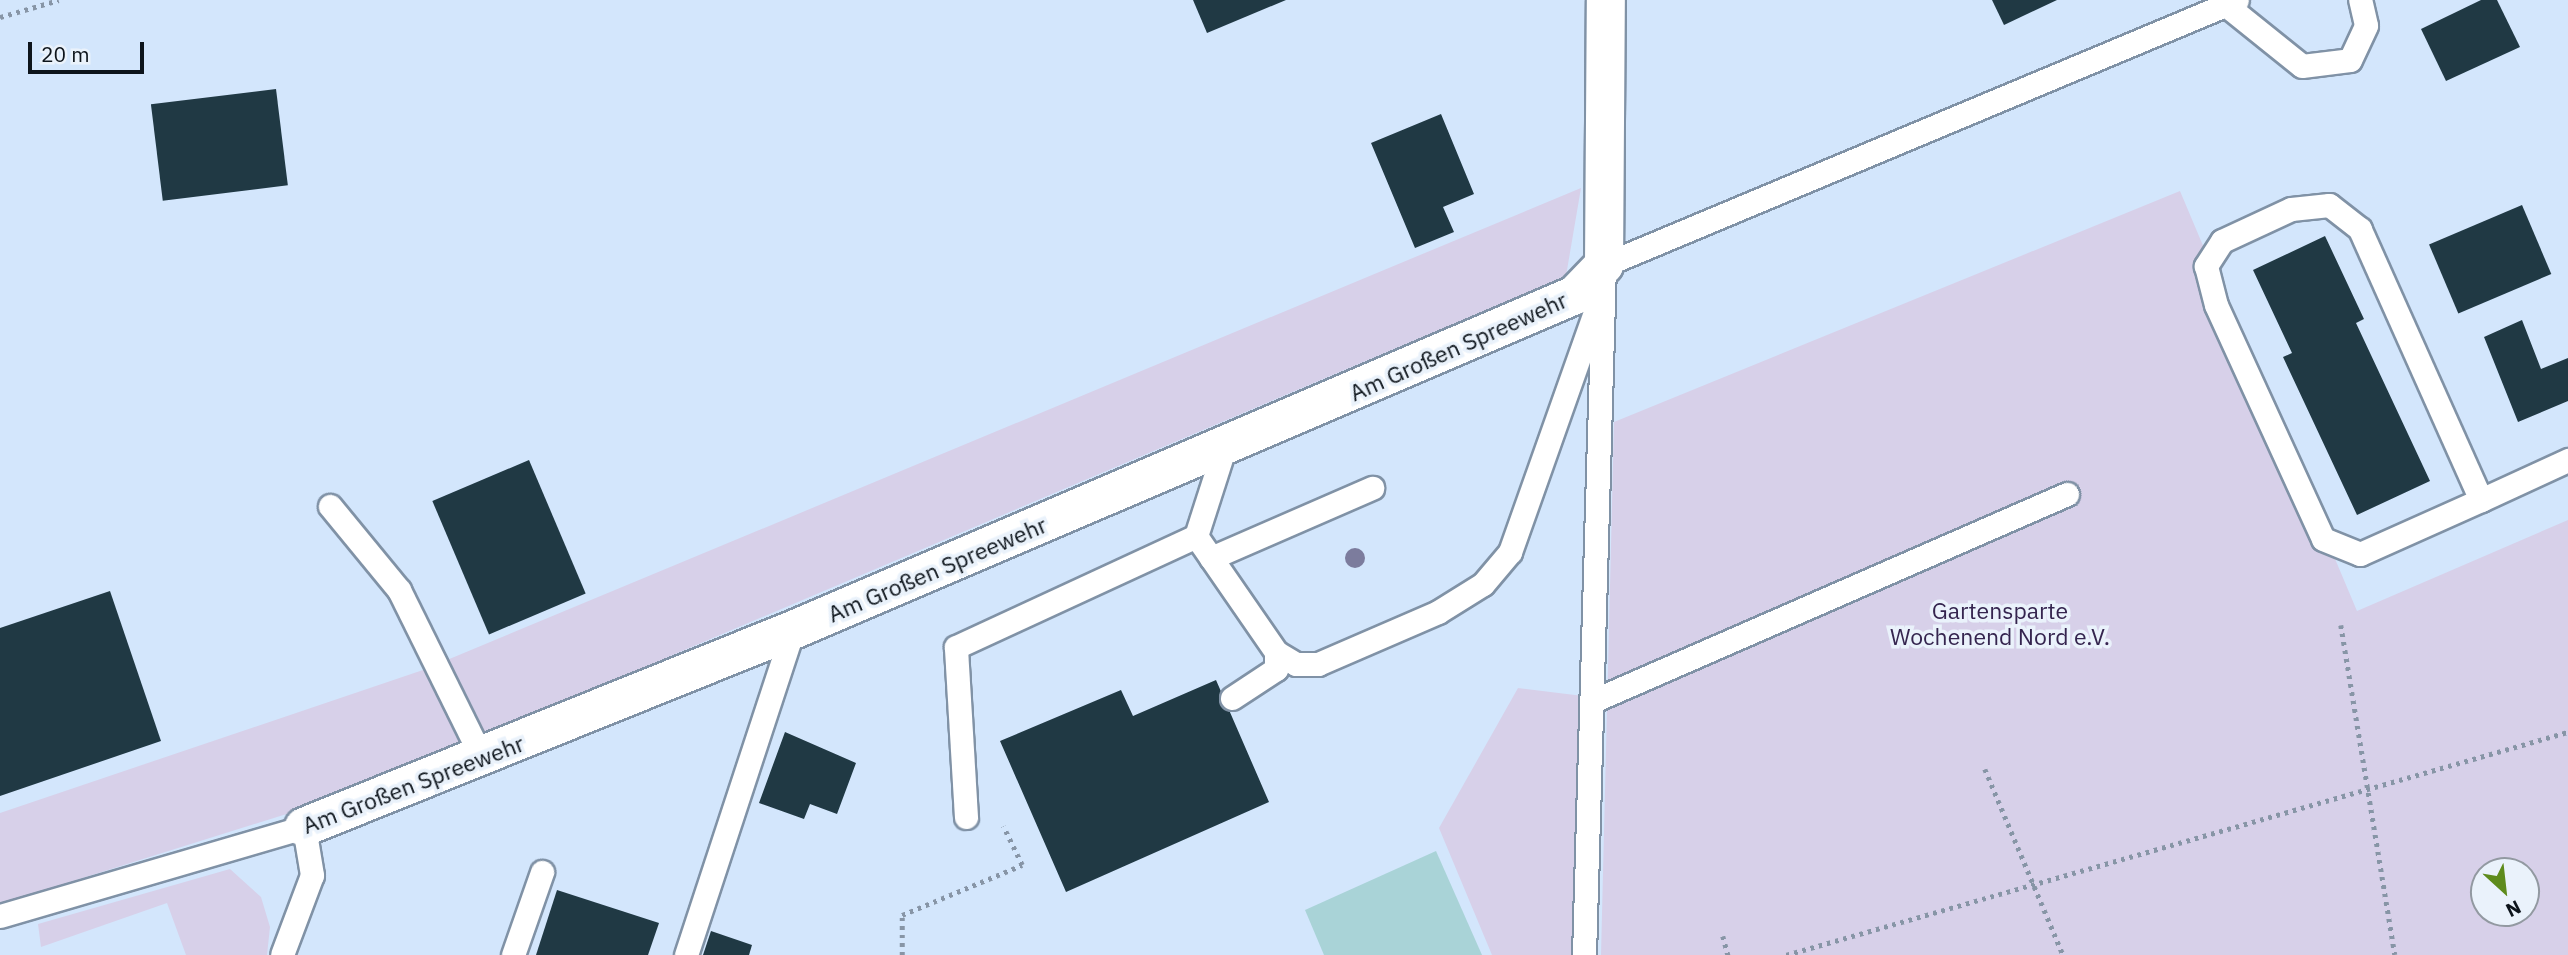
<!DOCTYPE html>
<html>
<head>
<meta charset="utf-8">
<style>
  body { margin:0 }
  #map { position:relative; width:2568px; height:955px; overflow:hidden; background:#d3e6fc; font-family:"IBM Plex Sans",sans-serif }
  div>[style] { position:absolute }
  .green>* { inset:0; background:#d7d0e9 }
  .water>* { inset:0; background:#a9d3d7 }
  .building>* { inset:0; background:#203944; transform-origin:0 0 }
  .path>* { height:4.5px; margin-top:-2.25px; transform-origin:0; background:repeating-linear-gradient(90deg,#8795a6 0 3.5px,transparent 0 8.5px) }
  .roads { filter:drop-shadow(2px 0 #8092a6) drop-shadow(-2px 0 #8092a6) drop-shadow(0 2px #8092a6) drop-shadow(0 -2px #8092a6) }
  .service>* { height:23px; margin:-11.5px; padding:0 11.5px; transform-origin:11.5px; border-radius:11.5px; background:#fff }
  .minor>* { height:38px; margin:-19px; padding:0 19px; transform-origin:19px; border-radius:19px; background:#fff }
  .trees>* { width:20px; height:20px; margin:-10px; border-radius:50%; background:#7c7c9d }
  span { translate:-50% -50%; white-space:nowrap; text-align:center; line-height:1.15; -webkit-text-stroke:7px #eaf2fb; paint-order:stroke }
  .street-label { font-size:23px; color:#0d141b }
  .park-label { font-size:23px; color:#35254f }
  .north { position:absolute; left:2470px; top:857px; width:70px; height:70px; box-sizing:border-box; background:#eaf2fb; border:2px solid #9299a1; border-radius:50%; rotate:153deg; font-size:19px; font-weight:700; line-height:28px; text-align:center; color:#0d141b }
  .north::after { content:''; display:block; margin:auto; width:24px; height:32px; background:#5e8b1c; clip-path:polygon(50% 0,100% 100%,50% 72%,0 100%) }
  .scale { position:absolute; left:28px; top:42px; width:116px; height:32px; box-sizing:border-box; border:4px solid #0d141b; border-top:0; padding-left:9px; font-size:21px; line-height:24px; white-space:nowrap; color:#0d141b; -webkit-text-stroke:5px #eaf2fb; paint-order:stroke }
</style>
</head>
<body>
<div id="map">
  <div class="green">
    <div style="clip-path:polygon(1581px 188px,1566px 276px,331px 800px,0 904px,0 813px,423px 670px)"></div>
    <div style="clip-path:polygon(evenodd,2180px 191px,2357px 611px,2568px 520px,2568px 955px,1601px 955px,1614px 422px,2180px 191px,2484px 871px,2526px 871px,2526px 913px,2484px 913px,2484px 871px)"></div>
    <div style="clip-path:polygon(1518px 688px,1583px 696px,1575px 955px,1492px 955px,1439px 828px)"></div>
    <div style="clip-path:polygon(230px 869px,261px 897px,270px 927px,267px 955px,186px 955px,167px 903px,41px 947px,38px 924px)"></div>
  </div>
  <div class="water">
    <div style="clip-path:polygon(1436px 851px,1482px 955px,1324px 955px,1305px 910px)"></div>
  </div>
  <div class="building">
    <div style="clip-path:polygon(1193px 0,1286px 0,1207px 33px)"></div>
    <div style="clip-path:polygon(1992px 0,2057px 0,2004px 25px)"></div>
    <div style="clip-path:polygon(2481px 0,2497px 0,2520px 47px,2446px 81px,2421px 29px)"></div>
    <div style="left:276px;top:89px;width:97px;height:126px;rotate:83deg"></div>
    <div style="clip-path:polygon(1441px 114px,1474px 194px,1443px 207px,1454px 232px,1415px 248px,1371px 143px)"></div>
    <div style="left:2522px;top:205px;width:75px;height:101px;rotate:67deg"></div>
    <div style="clip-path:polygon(2325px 236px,2364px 319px,2356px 323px,2430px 481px,2357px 515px,2283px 357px,2292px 353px,2253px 270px)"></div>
    <div style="clip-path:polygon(2522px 320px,2541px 369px,2568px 358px,2568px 401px,2518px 422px,2484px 337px)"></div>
    <div style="left:529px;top:460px;width:145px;height:105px;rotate:67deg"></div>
    <div style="clip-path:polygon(110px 591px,161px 741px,0 796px,0 628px)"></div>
    <div style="clip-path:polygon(1216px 680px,1269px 802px,1066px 892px,1000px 741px,1121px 690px,1133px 716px)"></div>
    <div style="clip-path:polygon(785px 732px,856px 763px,837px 814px,810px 804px,804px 819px,759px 803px)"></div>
    <div style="clip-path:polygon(557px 890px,659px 923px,648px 955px,536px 955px)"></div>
    <div style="clip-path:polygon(711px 931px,752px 945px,749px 955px,703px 955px)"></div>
  </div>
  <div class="path">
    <div style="left:0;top:17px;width:61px;rotate:-16.1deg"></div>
    <div style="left:2341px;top:625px;width:334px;rotate:80.7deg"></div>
    <div style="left:1985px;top:769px;width:202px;rotate:67.2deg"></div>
    <div style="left:1723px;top:936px;width:20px;rotate:75deg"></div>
    <div style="left:902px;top:955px;width:40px;rotate:-90deg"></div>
    <div style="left:902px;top:915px;width:130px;rotate:-22.6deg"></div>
    <div style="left:1022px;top:865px;width:43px;rotate:-116deg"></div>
    <div style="left:1786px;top:955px;width:813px;rotate:-15.92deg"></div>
  </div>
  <div class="roads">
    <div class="service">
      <div style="left:2226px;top:5px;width:97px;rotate:38.8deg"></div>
      <div style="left:2302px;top:66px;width:48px;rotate:-7.1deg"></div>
      <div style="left:2350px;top:60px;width:38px;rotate:-65deg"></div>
      <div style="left:2366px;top:25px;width:26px;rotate:-103deg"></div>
      <div style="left:2481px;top:500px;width:297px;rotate:-114.1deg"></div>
      <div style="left:2360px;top:229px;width:39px;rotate:-142deg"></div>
      <div style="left:2329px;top:205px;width:38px;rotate:174deg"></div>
      <div style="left:2291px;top:209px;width:76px;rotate:155.1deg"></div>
      <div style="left:2222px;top:241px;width:30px;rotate:123deg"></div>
      <div style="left:2206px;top:266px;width:40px;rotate:75.6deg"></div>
      <div style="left:2216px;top:305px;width:257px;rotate:65.4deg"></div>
      <div style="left:2323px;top:539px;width:40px;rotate:22deg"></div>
      <div style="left:2360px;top:554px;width:133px;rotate:-24.1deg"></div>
      <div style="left:2481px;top:500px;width:96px;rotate:-24.7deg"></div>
      <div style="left:330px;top:506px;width:109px;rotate:50.6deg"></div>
      <div style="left:399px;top:590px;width:187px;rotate:63.7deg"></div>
      <div style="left:1196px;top:536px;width:141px;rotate:55.4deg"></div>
      <div style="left:1276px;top:652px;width:23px;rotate:31deg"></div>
      <div style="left:1296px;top:664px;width:22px"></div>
      <div style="left:1318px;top:664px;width:131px;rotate:-23.4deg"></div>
      <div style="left:1438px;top:612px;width:53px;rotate:-31.9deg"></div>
      <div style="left:1483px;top:584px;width:42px;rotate:-49.8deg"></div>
      <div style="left:1510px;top:552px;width:264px;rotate:-70.5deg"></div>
      <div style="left:1211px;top:558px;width:176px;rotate:-23.5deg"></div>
      <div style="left:1232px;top:698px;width:53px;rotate:-33.4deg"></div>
      <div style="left:1276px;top:669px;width:17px;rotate:-90deg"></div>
      <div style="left:1595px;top:700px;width:515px;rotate:-23.58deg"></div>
      <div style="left:966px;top:817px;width:170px;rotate:-93.4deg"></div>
      <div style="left:956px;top:647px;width:264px;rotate:-24.8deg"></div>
      <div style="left:1196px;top:536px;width:91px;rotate:-72.2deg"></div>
      <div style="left:0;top:916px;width:317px;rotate:-16.3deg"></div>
      <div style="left:304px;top:827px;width:49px;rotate:80.5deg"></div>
      <div style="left:312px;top:875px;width:85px;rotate:110.6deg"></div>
      <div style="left:513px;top:955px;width:88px;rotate:-70.7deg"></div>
      <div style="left:686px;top:955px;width:342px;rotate:-71.8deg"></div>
      <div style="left:1584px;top:955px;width:690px;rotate:-88.34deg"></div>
      <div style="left:1604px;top:265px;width:686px;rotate:-22.72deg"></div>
    </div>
    <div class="minor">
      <div style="left:304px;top:827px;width:527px;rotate:-21.94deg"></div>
      <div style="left:793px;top:630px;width:851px;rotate:-23.19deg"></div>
      <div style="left:1575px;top:295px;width:42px;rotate:-46deg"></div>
      <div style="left:1604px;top:265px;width:265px;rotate:-89.6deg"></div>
    </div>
  </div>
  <div class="trees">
    <div style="left:1355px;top:558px"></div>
  </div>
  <div class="street-label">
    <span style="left:1458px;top:346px;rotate:-24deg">Am Großen Spreewehr</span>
    <span style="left:937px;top:569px;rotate:-23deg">Am Großen Spreewehr</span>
    <span style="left:413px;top:784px;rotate:-21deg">Am Großen Spreewehr</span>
  </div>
  <div class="park-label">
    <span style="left:2000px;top:623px">Gartensparte<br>Wochenend Nord e.V.</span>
  </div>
  <div class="north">N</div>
  <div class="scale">20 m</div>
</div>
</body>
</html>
